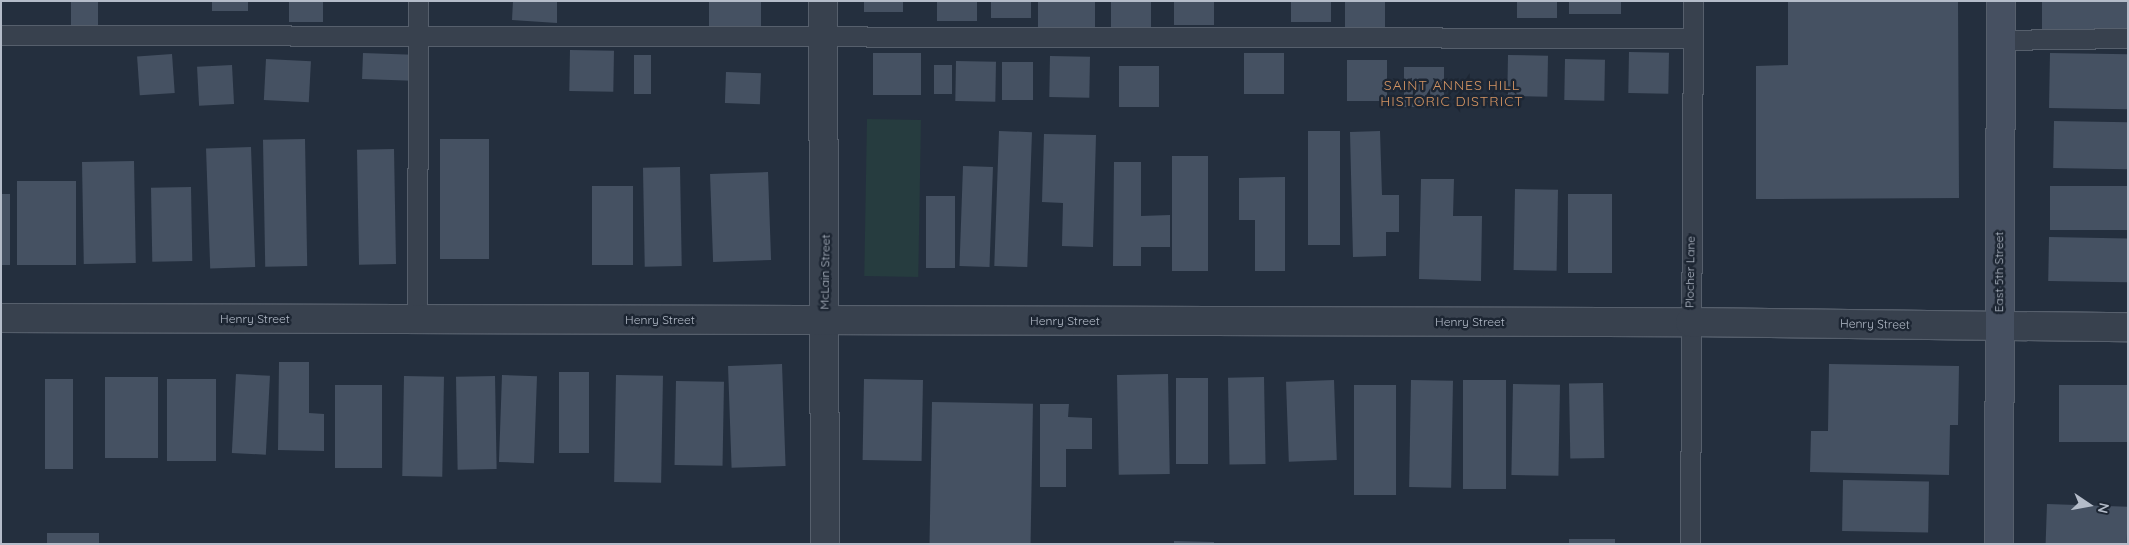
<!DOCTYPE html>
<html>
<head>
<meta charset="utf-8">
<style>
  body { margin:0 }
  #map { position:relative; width:2129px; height:545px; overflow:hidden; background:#242f3e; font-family:Quicksand,sans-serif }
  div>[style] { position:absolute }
  .green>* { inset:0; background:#263c3f; transform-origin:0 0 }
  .building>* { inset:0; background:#455162; transform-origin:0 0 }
  .roads { filter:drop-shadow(1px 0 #565f6c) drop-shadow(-1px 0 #565f6c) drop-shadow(0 1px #565f6c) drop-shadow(0 -1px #565f6c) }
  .service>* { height:19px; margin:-9.5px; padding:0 9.5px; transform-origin:9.5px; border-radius:9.5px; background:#38414e }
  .minor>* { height:28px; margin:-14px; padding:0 14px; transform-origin:14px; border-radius:14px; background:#38414e }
  .secondary>* { height:28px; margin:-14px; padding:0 14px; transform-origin:14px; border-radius:14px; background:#465061 }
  span { translate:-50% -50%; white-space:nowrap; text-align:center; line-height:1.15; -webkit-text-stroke:5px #1d2633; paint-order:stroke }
  .street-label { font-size:12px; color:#b4bcc9 }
  .neighbourhood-label { font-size:14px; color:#d59563; letter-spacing:1px }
  .frame { position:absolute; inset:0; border:2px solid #b4bcc9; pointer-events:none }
  .north { position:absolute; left:2064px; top:480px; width:50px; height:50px; -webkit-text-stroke:4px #1d2633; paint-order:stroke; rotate:102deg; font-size:14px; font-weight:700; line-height:20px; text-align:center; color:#b4bcc9 }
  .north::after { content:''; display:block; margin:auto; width:18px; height:22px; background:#b4bcc9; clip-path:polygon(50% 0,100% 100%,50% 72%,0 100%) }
</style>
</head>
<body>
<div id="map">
  <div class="green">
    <div style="left:867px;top:119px;width:54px;height:157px;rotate:1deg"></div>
  </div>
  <div class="building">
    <div style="left:71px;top:1px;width:27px;height:25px"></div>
    <div style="left:212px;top:1px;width:36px;height:10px"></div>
    <div style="left:289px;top:1px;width:34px;height:21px"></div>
    <div style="clip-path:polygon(513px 1px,557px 1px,557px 23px,512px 20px)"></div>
    <div style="left:709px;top:1px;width:52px;height:30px"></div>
    <div style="left:864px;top:1px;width:39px;height:11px"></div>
    <div style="left:937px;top:1px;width:40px;height:20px"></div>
    <div style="left:991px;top:1px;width:40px;height:17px"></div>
    <div style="left:1038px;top:1px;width:57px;height:26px"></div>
    <div style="left:1111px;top:1px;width:40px;height:27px"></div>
    <div style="left:1174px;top:1px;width:40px;height:24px"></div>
    <div style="left:1291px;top:1px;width:40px;height:21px"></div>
    <div style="left:1345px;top:1px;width:40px;height:27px"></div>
    <div style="left:1517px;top:1px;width:40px;height:17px"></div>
    <div style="left:1569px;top:1px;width:52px;height:13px"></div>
    <div style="clip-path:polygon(1788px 1px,1958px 1px,1959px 198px,1756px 199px,1756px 66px,1788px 65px)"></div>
    <div style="left:2042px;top:1px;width:86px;height:29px"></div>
    <div style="left:570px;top:50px;width:44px;height:41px;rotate:1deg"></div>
    <div style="left:1629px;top:52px;width:40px;height:41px;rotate:1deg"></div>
    <div style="left:363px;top:53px;width:50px;height:26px;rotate:2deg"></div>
    <div style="left:873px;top:53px;width:48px;height:42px"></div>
    <div style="left:1244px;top:53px;width:40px;height:41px"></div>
    <div style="left:2050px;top:53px;width:78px;height:55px;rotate:1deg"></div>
    <div style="left:172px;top:54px;width:39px;height:35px;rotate:86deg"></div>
    <div style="left:634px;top:55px;width:17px;height:39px"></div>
    <div style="left:1508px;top:55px;width:40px;height:41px;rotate:1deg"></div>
    <div style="left:1050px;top:56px;width:40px;height:41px;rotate:1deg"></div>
    <div style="left:266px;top:59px;width:45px;height:41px;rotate:3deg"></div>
    <div style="left:1565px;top:59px;width:40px;height:41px;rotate:1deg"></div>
    <div style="left:1347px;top:60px;width:40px;height:41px"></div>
    <div style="left:956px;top:61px;width:40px;height:40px;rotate:1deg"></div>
    <div style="left:1002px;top:62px;width:31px;height:38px"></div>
    <div style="left:232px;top:65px;width:39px;height:35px;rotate:87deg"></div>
    <div style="left:934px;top:65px;width:18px;height:29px"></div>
    <div style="left:1119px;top:66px;width:40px;height:41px"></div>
    <div style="left:1404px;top:67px;width:40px;height:40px"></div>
    <div style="left:726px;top:72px;width:35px;height:31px;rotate:2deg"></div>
    <div style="left:2054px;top:121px;width:74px;height:47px;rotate:1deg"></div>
    <div style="left:999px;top:131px;width:33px;height:135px;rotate:2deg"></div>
    <div style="left:1308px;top:131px;width:32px;height:114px"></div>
    <div style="clip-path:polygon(1380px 131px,1382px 195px,1399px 195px,1399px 232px,1386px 232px,1386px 256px,1353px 257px,1350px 132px)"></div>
    <div style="clip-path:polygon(1044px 134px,1096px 135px,1093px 247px,1062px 246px,1063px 203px,1042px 202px)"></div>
    <div style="left:305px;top:139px;width:127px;height:42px;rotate:89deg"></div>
    <div style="left:440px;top:139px;width:49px;height:120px"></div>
    <div style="left:251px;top:147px;width:120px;height:45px;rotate:88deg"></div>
    <div style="left:394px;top:149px;width:115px;height:37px;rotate:89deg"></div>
    <div style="left:1172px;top:156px;width:36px;height:115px"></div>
    <div style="left:134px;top:161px;width:102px;height:52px;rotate:89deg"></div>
    <div style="clip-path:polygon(1114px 162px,1141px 162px,1141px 216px,1170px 215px,1170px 247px,1141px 247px,1141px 266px,1113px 266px)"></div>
    <div style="left:963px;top:166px;width:30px;height:100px;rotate:2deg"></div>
    <div style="left:680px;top:167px;width:99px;height:37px;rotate:89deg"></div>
    <div style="left:768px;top:172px;width:88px;height:58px;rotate:88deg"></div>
    <div style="clip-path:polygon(1285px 177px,1285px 271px,1255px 271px,1255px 220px,1239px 220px,1239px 178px)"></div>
    <div style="clip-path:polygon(1421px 179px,1454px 179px,1453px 216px,1482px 216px,1481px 281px,1419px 279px)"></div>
    <div style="left:17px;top:181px;width:59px;height:84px"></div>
    <div style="left:592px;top:186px;width:41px;height:79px"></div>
    <div style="left:2050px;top:186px;width:78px;height:44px"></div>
    <div style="left:191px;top:187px;width:74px;height:40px;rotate:89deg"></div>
    <div style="left:1515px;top:189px;width:43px;height:81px;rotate:1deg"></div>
    <div style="left:1px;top:194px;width:9px;height:71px"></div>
    <div style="left:1568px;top:194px;width:44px;height:79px"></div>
    <div style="left:926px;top:196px;width:29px;height:72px"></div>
    <div style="left:2049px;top:237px;width:79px;height:44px;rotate:1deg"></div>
    <div style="clip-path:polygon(279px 362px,309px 362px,309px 413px,324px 414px,324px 451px,278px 450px)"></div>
    <div style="left:782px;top:364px;width:102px;height:54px;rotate:88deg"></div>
    <div style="clip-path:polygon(1829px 364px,1959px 366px,1958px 425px,1950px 425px,1949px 475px,1810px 472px,1811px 431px,1828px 431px)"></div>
    <div style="left:559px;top:372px;width:30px;height:81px"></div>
    <div style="left:236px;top:374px;width:34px;height:79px;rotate:3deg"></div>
    <div style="left:1168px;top:374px;width:100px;height:51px;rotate:89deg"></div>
    <div style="left:502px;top:375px;width:35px;height:87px;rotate:2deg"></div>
    <div style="left:616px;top:375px;width:47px;height:107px;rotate:1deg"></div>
    <div style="left:404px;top:376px;width:40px;height:100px;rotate:1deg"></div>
    <div style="left:495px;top:376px;width:93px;height:39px;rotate:89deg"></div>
    <div style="left:105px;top:377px;width:53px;height:81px"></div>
    <div style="left:1264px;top:377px;width:87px;height:36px;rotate:89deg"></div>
    <div style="left:1208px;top:378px;width:86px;height:32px;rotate:90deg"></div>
    <div style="left:45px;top:379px;width:28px;height:90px"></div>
    <div style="left:167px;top:379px;width:49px;height:82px"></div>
    <div style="left:864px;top:379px;width:59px;height:81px;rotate:1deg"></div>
    <div style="left:1334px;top:380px;width:80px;height:48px;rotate:88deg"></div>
    <div style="left:1411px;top:380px;width:42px;height:107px;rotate:1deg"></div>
    <div style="left:1463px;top:380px;width:43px;height:109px"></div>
    <div style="left:676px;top:381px;width:48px;height:84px;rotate:1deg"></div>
    <div style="left:1603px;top:383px;width:75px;height:34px;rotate:89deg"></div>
    <div style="left:1513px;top:384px;width:47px;height:91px;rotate:1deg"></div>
    <div style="left:335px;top:385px;width:47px;height:83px"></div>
    <div style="left:1354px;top:385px;width:42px;height:110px"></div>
    <div style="left:2059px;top:385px;width:69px;height:57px"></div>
    <div style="left:932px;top:402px;width:101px;height:142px;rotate:1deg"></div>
    <div style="clip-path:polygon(1040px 404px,1069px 404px,1068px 417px,1092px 418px,1092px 449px,1066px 449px,1066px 487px,1040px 487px)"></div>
    <div style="left:1843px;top:480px;width:86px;height:51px;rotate:1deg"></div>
    <div style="left:2047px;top:504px;width:81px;height:40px;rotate:2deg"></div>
    <div style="left:99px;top:533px;width:11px;height:52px;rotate:90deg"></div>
    <div style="left:1569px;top:539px;width:46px;height:5px"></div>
    <div style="clip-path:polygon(1174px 541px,1214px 542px,1214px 544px,1174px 544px)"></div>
  </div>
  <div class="roads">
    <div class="service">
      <div style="left:1px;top:35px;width:1692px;rotate:0.1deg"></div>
      <div style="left:2000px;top:40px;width:128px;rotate:-0.9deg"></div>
      <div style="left:417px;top:319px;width:318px;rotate:-89.8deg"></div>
      <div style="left:1690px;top:544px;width:543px;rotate:-89.68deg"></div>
    </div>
    <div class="minor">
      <div style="left:823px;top:1px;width:543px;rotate:89.79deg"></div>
      <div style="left:1px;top:318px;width:1689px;rotate:0.14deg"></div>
      <div style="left:1690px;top:322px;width:438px;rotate:0.7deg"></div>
    </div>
    <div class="secondary">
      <div style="left:1999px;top:544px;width:543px;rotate:-89.79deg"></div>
    </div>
  </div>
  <div class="street-label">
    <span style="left:825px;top:272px;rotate:-89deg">McLain Street</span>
    <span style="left:1690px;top:272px;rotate:-89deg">Plocher Lane</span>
    <span style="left:1999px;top:272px;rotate:-90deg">East 5th Street</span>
    <span style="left:255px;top:319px">Henry Street</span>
    <span style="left:660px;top:320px">Henry Street</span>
    <span style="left:1065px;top:321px">Henry Street</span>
    <span style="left:1470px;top:322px">Henry Street</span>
    <span style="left:1875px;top:324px;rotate:1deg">Henry Street</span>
  </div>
  <div class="neighbourhood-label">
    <span style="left:1452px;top:93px">SAINT ANNES HILL<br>HISTORIC DISTRICT</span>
  </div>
  <div class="frame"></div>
  <div class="north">N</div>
</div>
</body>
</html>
